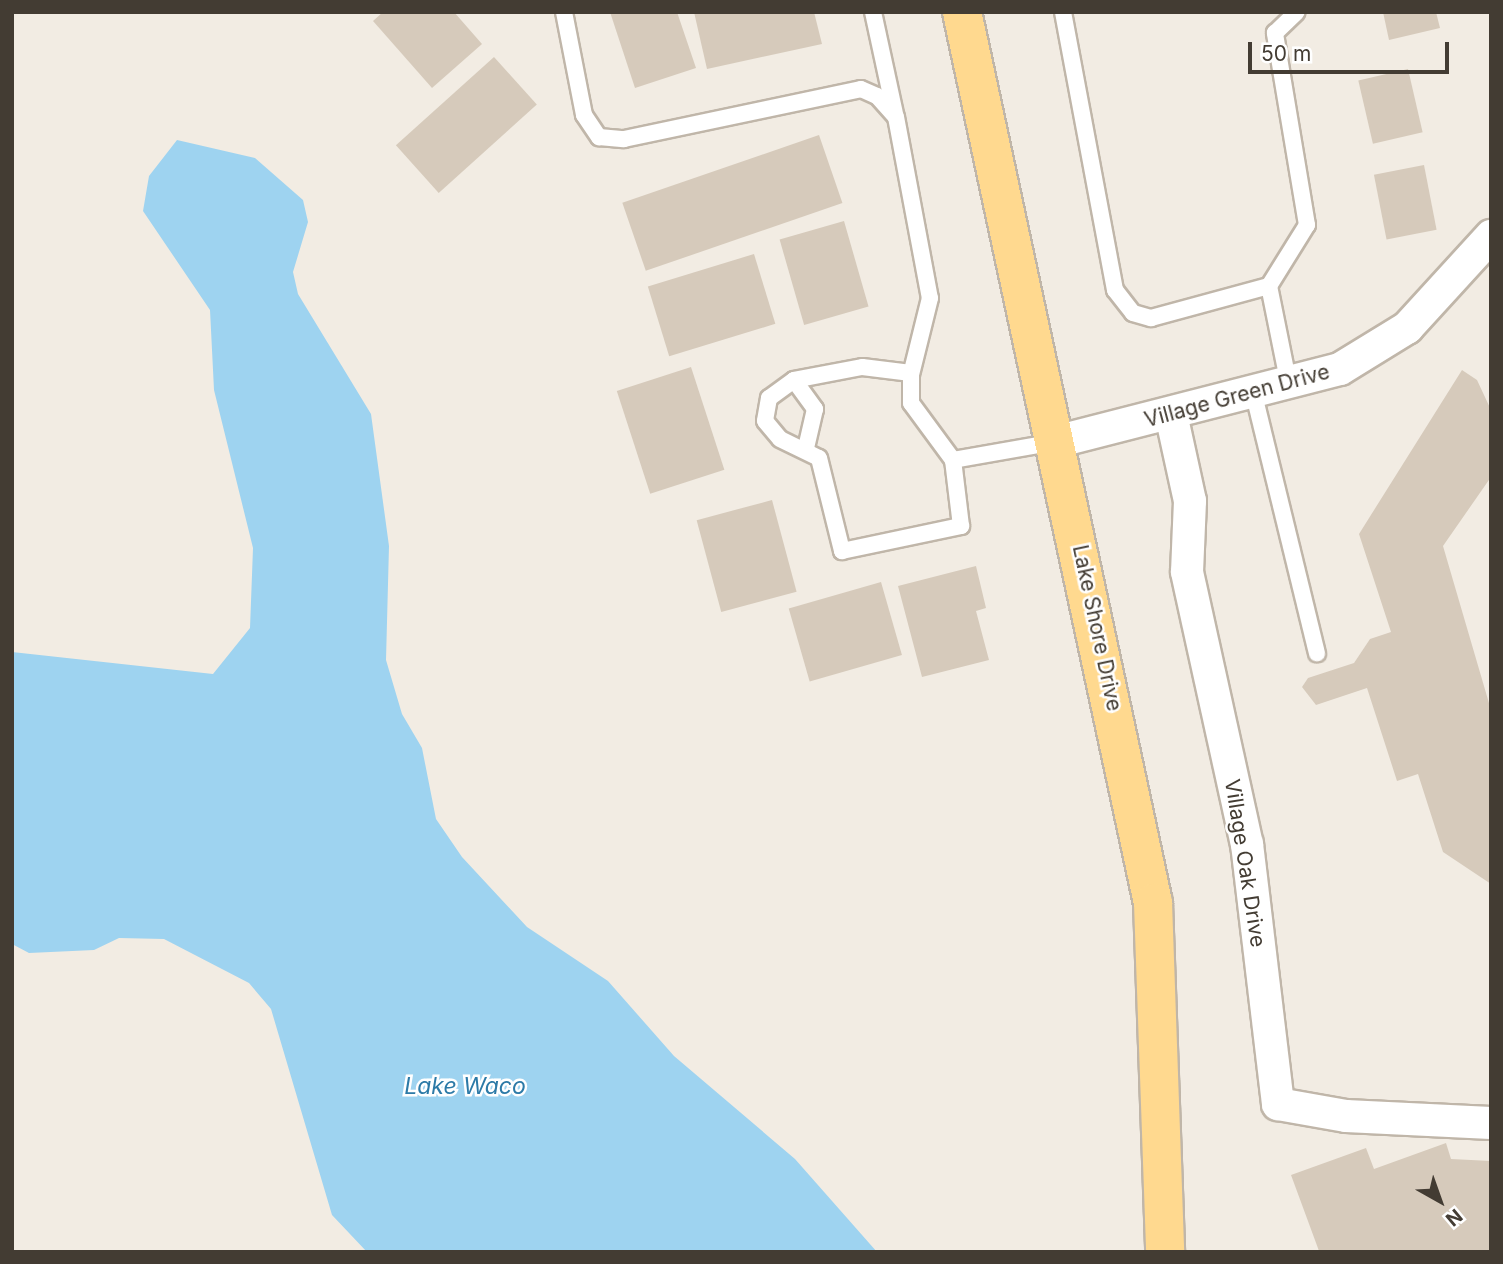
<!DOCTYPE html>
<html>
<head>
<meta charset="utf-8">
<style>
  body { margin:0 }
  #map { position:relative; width:1503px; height:1264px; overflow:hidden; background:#f2ece3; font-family:Inter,sans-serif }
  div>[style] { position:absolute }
  .water>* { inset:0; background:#9ed3f0 }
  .building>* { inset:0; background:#d6cabb; transform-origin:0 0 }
  .roads { filter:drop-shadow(2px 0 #c0b6a9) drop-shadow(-2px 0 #c0b6a9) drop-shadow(0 2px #c0b6a9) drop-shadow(0 -2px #c0b6a9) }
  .lane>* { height:16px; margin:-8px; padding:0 8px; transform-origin:8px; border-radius:8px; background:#fff }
  .street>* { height:32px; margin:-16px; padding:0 16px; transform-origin:16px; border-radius:16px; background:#fff }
  .primary>* { height:38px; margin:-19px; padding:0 19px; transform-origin:19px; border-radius:19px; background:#ffd98f }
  span { translate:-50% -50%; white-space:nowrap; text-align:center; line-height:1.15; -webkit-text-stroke:5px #fff; paint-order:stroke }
  .street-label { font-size:21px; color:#433c33 }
  .water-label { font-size:23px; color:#2c7aa7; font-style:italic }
  .frame { position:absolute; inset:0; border:14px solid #433c33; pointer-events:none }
  .north { position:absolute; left:1405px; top:1166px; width:70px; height:70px; -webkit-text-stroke:5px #fff; paint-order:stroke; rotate:140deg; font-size:19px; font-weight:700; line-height:28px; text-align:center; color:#433c33 }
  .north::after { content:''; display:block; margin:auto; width:24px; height:32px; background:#433c33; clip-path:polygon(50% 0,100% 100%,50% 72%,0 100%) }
  .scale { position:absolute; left:1248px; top:42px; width:201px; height:32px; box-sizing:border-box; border:4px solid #433c33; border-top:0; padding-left:9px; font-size:21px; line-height:24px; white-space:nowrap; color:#433c33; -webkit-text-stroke:5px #fff; paint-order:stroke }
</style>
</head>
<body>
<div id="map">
  <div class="water">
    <div style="clip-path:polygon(177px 140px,255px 158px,303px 200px,308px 222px,293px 272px,298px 294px,371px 414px,389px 546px,386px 660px,402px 714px,422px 748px,436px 819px,462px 857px,527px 927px,608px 981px,674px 1056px,795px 1159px,877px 1252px,367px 1252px,332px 1215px,271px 1009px,249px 983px,164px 939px,119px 938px,94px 950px,29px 953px,12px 944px,12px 652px,213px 674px,250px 628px,253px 548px,214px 390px,210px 310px,143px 211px,149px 176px)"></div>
  </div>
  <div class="building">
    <div style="clip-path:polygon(383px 12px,454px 12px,482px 44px,432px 88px,373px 21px)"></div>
    <div style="clip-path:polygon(610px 12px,677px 12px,696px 68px,635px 88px)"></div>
    <div style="clip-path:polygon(694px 12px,814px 12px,822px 44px,707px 69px)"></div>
    <div style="clip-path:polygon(1383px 12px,1436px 12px,1440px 28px,1389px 40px)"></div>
    <div style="left:494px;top:57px;width:64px;height:132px;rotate:48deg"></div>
    <div style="left:1408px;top:69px;width:65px;height:51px;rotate:77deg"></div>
    <div style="left:819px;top:135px;width:72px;height:208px;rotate:71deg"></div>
    <div style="left:1424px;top:165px;width:66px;height:51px;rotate:79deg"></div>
    <div style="left:844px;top:221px;width:89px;height:67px;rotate:74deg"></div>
    <div style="left:754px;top:254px;width:73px;height:111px;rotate:73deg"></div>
    <div style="left:691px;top:367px;width:108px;height:78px;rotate:72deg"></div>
    <div style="clip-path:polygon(1462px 370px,1477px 380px,1491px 410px,1491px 477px,1443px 546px,1491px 710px,1491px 884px,1443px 852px,1418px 774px,1397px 781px,1367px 688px,1316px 705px,1302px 687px,1308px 678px,1354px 663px,1370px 639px,1391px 632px,1359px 534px)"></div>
    <div style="left:772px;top:500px;width:95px;height:78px;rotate:75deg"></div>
    <div style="clip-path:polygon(976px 566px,986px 608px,976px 611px,989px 660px,922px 677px,898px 586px)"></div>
    <div style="left:881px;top:582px;width:76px;height:96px;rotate:74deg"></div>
    <div style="clip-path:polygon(1446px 1143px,1451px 1159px,1491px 1161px,1491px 1252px,1319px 1251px,1291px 1175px,1366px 1148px,1374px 1169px)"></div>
  </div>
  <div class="roads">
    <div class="lane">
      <div style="left:564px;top:12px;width:105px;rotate:79deg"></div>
      <div style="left:584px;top:115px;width:27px;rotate:56deg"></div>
      <div style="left:599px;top:137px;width:25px;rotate:5deg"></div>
      <div style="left:624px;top:139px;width:242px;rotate:-11.9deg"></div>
      <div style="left:861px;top:89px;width:17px;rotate:24deg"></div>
      <div style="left:877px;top:96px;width:28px;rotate:48deg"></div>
      <div style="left:896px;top:117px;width:184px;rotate:79.4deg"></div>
      <div style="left:930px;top:298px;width:79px;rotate:103.9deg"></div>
      <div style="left:911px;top:375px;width:28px;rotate:90deg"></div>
      <div style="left:911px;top:403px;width:71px;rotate:53.6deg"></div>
      <div style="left:953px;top:460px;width:104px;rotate:-10deg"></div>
      <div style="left:873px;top:12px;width:104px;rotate:77.8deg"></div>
      <div style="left:1063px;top:12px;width:283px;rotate:79.4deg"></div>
      <div style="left:1115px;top:290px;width:29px;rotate:52deg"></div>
      <div style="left:1133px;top:313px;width:19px;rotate:16deg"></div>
      <div style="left:1151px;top:318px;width:122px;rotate:-15.2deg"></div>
      <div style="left:911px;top:373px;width:49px;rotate:-173deg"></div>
      <div style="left:862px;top:367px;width:69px;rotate:169.2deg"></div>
      <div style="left:794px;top:380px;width:31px;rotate:144deg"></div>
      <div style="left:769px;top:398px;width:23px;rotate:100deg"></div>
      <div style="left:765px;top:421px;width:23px;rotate:50deg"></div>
      <div style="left:780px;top:439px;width:43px;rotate:26deg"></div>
      <div style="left:819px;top:458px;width:96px;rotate:76.1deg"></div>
      <div style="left:842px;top:551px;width:122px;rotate:-11.9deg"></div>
      <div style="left:961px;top:526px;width:66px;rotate:-96.9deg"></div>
      <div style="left:794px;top:380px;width:36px;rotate:54deg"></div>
      <div style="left:815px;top:409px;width:39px;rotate:103deg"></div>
      <div style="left:1289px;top:385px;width:101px;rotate:-101.4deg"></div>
      <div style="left:1269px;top:286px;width:72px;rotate:-58.1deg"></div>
      <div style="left:1307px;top:225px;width:195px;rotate:-99.5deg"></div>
      <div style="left:1275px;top:33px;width:30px;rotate:-44deg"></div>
      <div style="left:1254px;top:395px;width:266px;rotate:76.3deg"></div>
    </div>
    <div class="street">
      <div style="left:1171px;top:414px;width:89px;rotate:77.7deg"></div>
      <div style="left:1190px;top:501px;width:71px;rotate:92.4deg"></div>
      <div style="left:1187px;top:572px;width:279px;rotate:77.6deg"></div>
      <div style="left:1247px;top:844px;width:262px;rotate:83.2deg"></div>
      <div style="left:1278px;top:1104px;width:69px;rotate:10deg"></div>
      <div style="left:1346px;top:1116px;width:145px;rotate:2.8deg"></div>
      <div style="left:1059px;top:441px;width:290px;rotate:-14.4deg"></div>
      <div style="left:1340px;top:369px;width:79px;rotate:-31.5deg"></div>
      <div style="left:1407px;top:328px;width:125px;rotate:-47.6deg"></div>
    </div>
    <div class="primary">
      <div style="left:962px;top:12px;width:911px;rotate:77.9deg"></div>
      <div style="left:1153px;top:903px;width:349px;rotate:88deg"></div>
    </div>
  </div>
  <div class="street-label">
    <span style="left:1237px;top:396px;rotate:-15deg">Village Green Drive</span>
    <span style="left:1097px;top:628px;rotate:78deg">Lake Shore Drive</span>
    <span style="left:1245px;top:863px;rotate:81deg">Village Oak Drive</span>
  </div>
  <div class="water-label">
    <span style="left:465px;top:1086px">Lake Waco</span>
  </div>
  <div class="frame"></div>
  <div class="north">N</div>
  <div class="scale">50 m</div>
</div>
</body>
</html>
